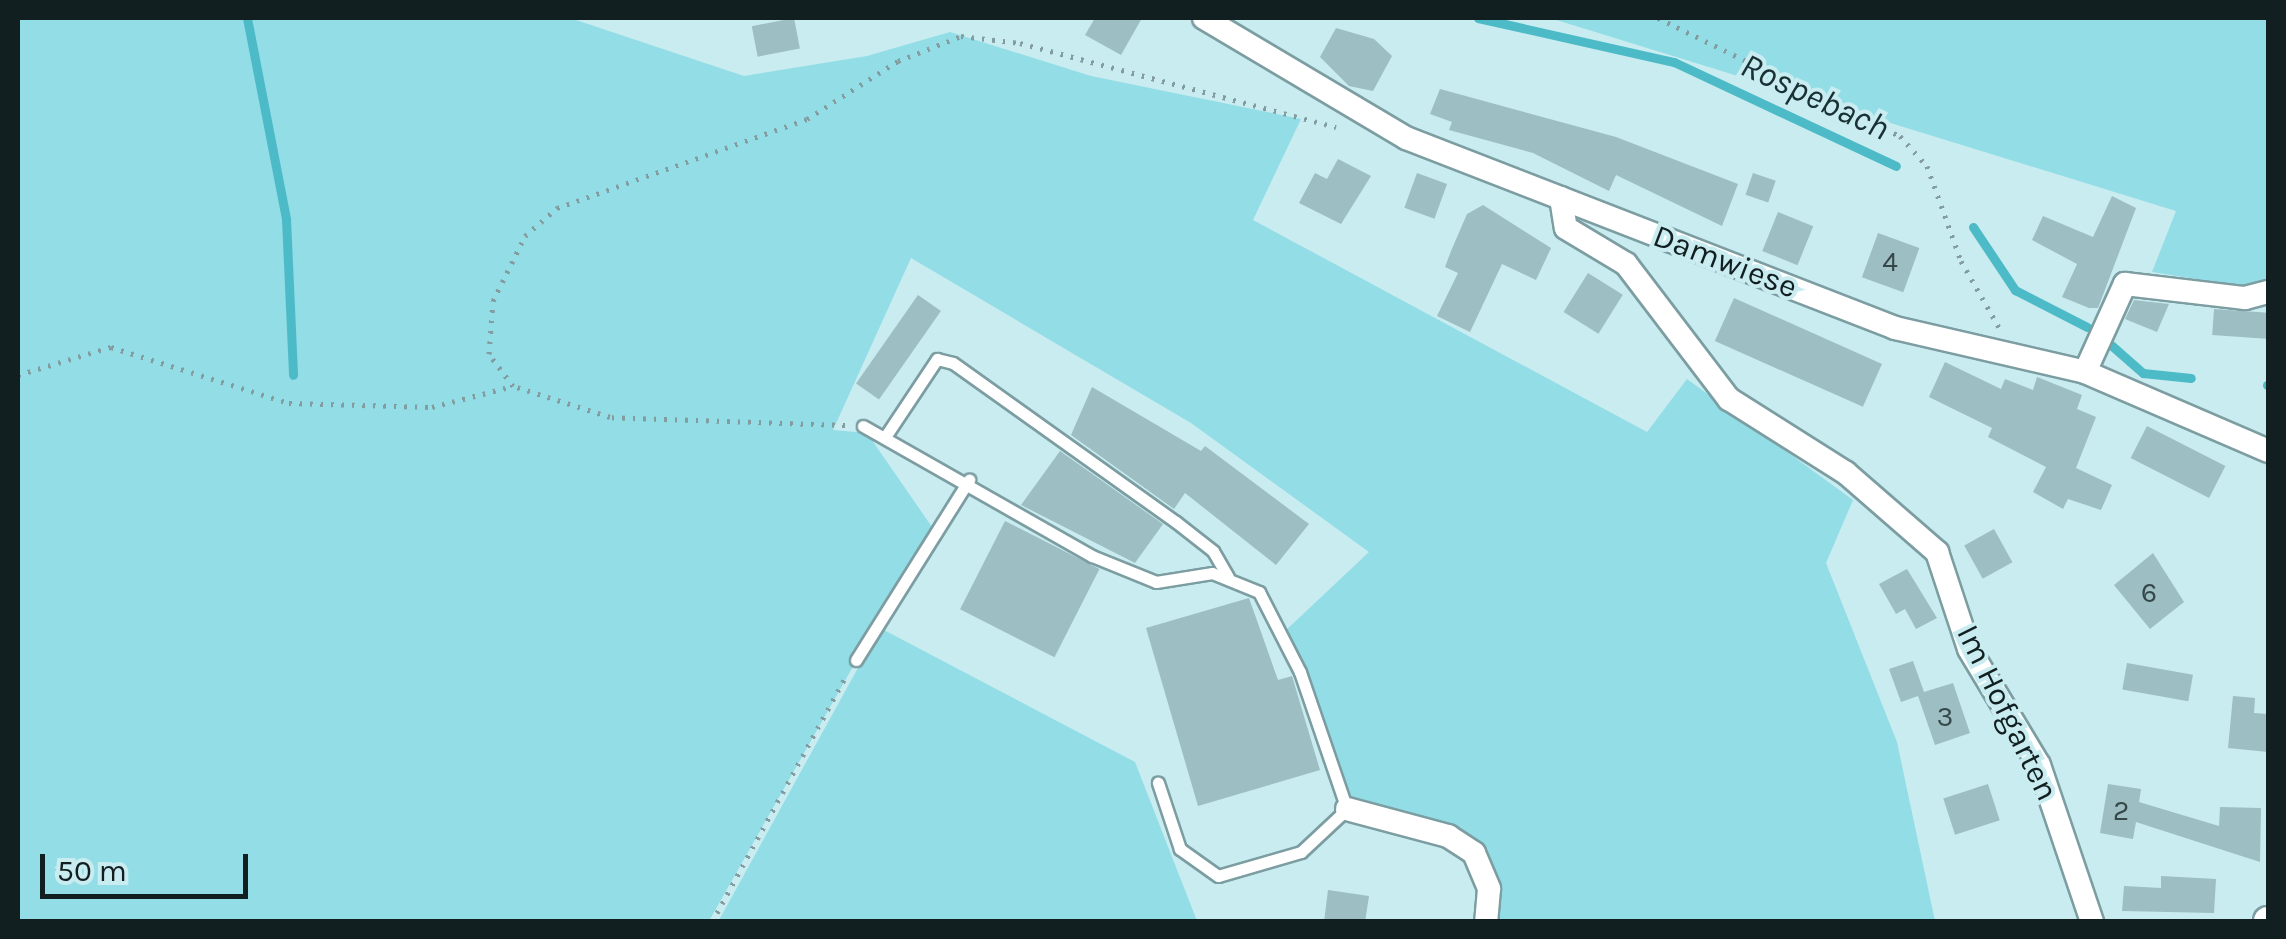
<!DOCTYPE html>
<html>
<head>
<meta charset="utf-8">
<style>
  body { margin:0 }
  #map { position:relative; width:2286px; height:939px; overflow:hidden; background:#c9ecf0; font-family:Karla,sans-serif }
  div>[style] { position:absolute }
  .green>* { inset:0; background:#92dde6 }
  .stream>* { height:9px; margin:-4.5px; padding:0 4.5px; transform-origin:4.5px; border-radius:4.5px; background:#4dbbc7 }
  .building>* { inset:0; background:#9dbec2; transform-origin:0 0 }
  .path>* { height:5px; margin-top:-2.5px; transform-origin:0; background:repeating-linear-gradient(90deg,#829c9f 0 2.5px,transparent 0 10.5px) }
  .roads { filter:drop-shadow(2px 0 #7c9da1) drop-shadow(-2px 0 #7c9da1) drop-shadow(0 2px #7c9da1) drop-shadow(0 -2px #7c9da1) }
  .service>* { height:11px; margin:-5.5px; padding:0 5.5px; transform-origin:5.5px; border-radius:5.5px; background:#fff }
  .minor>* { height:22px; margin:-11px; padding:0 11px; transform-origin:11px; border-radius:11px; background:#fff }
  .tertiary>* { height:28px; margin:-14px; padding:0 14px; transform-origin:14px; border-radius:14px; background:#fff }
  span { translate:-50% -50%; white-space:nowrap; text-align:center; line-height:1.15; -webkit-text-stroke:8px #c9ecf0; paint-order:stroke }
  .number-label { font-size:28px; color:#354749 }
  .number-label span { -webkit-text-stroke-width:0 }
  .street-label { font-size:32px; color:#121f21 }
  .water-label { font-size:35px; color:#193134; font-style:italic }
  .frame { position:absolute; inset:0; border:20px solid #121f21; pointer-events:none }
  .scale { position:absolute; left:40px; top:854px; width:208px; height:45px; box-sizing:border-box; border:5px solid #121f21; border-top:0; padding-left:12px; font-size:30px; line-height:35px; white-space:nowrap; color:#121f21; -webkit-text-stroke:8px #c9ecf0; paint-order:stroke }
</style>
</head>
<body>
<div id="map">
  <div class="green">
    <div style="clip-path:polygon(18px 18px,570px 18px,744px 76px,867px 56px,950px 32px,1091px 76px,1301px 119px,1253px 220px,1647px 432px,1687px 379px,1853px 500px,1826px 563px,1897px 742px,1935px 921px,1490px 921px,1476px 850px,1348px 805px,1283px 633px,1369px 552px,1191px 423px,911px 258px,833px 430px,867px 433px,932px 527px,709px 921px,18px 921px)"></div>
    <div style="clip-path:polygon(1550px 18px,2268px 18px,2268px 280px,2245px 287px,2152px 272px,2176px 211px)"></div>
    <div style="clip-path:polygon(880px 628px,1135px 762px,1197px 921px,718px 922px)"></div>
  </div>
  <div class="stream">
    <div style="left:247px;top:18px;width:205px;rotate:79deg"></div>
    <div style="left:286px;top:219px;width:156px;rotate:87.4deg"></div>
    <div style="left:1478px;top:18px;width:201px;rotate:12.7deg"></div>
    <div style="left:1674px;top:62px;width:245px;rotate:25.1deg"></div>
    <div style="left:1973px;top:227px;width:76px;rotate:56.3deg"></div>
    <div style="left:2015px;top:290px;width:81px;rotate:27.2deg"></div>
    <div style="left:2111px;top:345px;width:43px;rotate:41.2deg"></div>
    <div style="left:2143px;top:373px;width:48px;rotate:5.9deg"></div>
    <div style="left:2267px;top:385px;width:1px"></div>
  </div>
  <div class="building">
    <div style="left:794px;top:18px;width:31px;height:43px;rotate:79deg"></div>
    <div style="clip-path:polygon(1095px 18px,1142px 18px,1121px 55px,1085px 35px)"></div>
    <div style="clip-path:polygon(1336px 28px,1374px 39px,1392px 56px,1373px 91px,1349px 86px,1320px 57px)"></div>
    <div style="clip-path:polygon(1440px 89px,1616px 137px,1738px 184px,1722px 226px,1616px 175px,1609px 191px,1533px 153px,1449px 130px,1452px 122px,1430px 114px)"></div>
    <div style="clip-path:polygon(1338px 159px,1371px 176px,1341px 224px,1299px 203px,1315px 173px,1327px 179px)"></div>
    <div style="left:1417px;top:173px;width:32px;height:37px;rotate:20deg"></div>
    <div style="left:1753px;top:173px;width:24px;height:23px;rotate:19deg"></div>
    <div style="clip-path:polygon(2112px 196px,2136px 208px,2098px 308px,2089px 308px,2062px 297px,2077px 264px,2032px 240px,2043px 216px,2093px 237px)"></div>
    <div style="clip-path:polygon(1483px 205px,1551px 248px,1536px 280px,1502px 264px,1470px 332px,1437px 316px,1458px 273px,1445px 267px,1451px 251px,1467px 214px)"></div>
    <div style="left:1778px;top:212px;width:38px;height:42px;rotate:22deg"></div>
    <div style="left:1878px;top:233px;width:44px;height:47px;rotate:20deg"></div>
    <div style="left:1588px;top:273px;width:41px;height:46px;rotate:32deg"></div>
    <div style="left:918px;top:295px;width:28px;height:108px;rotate:35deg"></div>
    <div style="left:1734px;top:298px;width:162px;height:47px;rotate:24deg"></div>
    <div style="clip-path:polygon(2134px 300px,2169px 304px,2157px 332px,2125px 319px)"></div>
    <div style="left:2214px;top:309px;width:54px;height:26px;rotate:4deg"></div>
    <div style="clip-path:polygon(1945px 362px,2001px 389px,2005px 379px,2033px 390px,2037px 377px,2082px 395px,2077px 409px,2096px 417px,2076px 468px,2112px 485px,2101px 510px,2068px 499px,2063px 509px,2033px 492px,2046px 467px,1988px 437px,1992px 428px,1929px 397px)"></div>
    <div style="clip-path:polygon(1092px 387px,1201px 451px,1205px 446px,1309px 524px,1276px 565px,1185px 493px,1174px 509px,1071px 435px)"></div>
    <div style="left:2147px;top:426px;width:88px;height:36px;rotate:27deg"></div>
    <div style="clip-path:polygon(1060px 451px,1163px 524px,1135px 563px,1021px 505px)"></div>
    <div style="left:1005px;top:521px;width:106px;height:99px;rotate:27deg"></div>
    <div style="left:1994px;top:529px;width:38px;height:34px;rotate:61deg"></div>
    <div style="clip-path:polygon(2153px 553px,2184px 602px,2150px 629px,2114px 585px)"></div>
    <div style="clip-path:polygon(1907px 569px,1937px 618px,1916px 629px,1905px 609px,1896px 614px,1879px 584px)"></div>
    <div style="clip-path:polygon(1249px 598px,1278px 680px,1292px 676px,1320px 770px,1198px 806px,1146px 628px)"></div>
    <div style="clip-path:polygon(1913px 661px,1924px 692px,1953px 683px,1970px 733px,1935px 745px,1918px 696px,1901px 702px,1889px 669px)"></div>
    <div style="left:2127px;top:663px;width:67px;height:27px;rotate:10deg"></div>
    <div style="clip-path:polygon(2233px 696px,2255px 698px,2254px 713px,2268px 714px,2268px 752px,2228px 748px)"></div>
    <div style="left:1988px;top:784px;width:38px;height:47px;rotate:72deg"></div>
    <div style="clip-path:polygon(2108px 784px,2141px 789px,2139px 802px,2219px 826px,2220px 807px,2261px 808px,2260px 862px,2136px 822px,2133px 839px,2100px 833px)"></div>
    <div style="clip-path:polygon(2161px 876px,2216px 879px,2214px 913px,2122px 911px,2124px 886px,2161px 888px)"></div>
    <div style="clip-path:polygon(1328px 890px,1369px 896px,1365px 922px,1324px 922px)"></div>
  </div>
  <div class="path">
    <div style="left:1658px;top:18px;width:269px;rotate:26deg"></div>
    <div style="left:1900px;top:136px;width:40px;rotate:48deg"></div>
    <div style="left:1927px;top:166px;width:101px;rotate:70.3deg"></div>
    <div style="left:1961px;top:261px;width:76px;rotate:60.1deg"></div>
    <div style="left:18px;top:375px;width:97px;rotate:-16.8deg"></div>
    <div style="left:111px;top:347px;width:187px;rotate:17.5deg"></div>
    <div style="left:289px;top:403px;width:143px;rotate:1.6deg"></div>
    <div style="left:432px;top:407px;width:84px;rotate:-14.5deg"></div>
    <div style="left:845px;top:425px;width:235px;rotate:-178.1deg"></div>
    <div style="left:610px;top:417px;width:102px;rotate:-162.3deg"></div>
    <div style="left:513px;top:386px;width:40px;rotate:-127deg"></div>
    <div style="left:489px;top:354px;width:53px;rotate:-85.7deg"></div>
    <div style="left:493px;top:301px;width:72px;rotate:-63.8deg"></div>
    <div style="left:525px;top:236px;width:43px;rotate:-41.2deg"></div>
    <div style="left:557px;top:208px;width:265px;rotate:-19.6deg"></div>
    <div style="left:807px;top:119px;width:108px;rotate:-32.5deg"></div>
    <div style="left:898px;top:61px;width:68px;rotate:-21.6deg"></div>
    <div style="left:961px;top:36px;width:59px;rotate:6.8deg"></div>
    <div style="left:1020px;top:43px;width:327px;rotate:14.9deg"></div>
    <div style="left:712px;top:922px;width:282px;rotate:-61.4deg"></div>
  </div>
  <div class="roads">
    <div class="service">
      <div style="left:863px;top:426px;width:263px;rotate:29.6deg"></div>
      <div style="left:1092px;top:556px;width:69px;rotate:22.1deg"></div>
      <div style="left:1156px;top:582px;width:57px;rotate:-9.1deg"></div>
      <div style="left:1212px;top:573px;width:51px;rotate:22deg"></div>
      <div style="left:1259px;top:592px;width:90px;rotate:62.9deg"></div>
      <div style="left:1300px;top:672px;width:145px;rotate:71.1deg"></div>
      <div style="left:1347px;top:809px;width:63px;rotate:136.9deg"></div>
      <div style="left:1301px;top:852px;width:86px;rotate:163.9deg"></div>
      <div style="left:1218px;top:876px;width:47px;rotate:-144.6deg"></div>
      <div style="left:1180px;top:849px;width:70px;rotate:-108.4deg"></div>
      <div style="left:885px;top:437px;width:94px;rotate:-56.3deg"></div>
      <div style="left:937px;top:359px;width:16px;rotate:14deg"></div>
      <div style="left:953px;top:363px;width:274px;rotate:35.5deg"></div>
      <div style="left:1176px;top:522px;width:47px;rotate:38.1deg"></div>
      <div style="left:1213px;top:551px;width:30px;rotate:60deg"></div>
      <div style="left:856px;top:660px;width:213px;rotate:-57.9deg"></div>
    </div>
    <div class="minor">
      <div style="left:1204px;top:18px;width:235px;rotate:30.7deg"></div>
      <div style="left:1406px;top:138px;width:525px;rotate:21.23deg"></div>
      <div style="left:1895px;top:328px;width:195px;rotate:13deg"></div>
      <div style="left:2085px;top:372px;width:199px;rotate:23.3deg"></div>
      <div style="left:1561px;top:198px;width:30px;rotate:81deg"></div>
      <div style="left:1566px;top:228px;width:70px;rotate:31deg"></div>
      <div style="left:1626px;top:264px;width:170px;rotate:52.7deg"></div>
      <div style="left:1729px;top:399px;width:138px;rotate:32.3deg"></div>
      <div style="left:1846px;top:473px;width:121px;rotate:41deg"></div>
      <div style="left:1937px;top:552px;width:102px;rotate:71.7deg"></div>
      <div style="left:1969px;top:649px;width:135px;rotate:58.9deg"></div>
      <div style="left:2039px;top:765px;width:166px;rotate:71.3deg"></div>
      <div style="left:2085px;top:372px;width:97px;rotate:-65.6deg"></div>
      <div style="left:2125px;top:284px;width:121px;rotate:6.7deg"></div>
      <div style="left:2245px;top:298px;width:24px;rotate:-15deg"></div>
      <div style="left:1347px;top:809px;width:105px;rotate:15deg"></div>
      <div style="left:1448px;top:836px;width:31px;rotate:33deg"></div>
      <div style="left:1474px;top:853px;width:39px;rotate:67deg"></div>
      <div style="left:1489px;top:889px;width:33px;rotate:95deg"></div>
    </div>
    <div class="tertiary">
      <div style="left:2268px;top:922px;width:1px;rotate:-90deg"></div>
    </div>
  </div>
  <div class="number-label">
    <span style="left:1890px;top:262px">4</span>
    <span style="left:2149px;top:593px">6</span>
    <span style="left:1945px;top:717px">3</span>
    <span style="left:2121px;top:811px">2</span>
  </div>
  <div class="street-label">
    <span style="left:1725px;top:262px;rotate:21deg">Damwiese</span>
    <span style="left:2007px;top:713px;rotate:64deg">Im Hofgarten</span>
  </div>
  <div class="water-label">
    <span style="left:1815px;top:97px;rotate:25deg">Rospebach</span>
  </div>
  <div class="frame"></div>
  <div class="scale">50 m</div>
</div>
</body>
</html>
